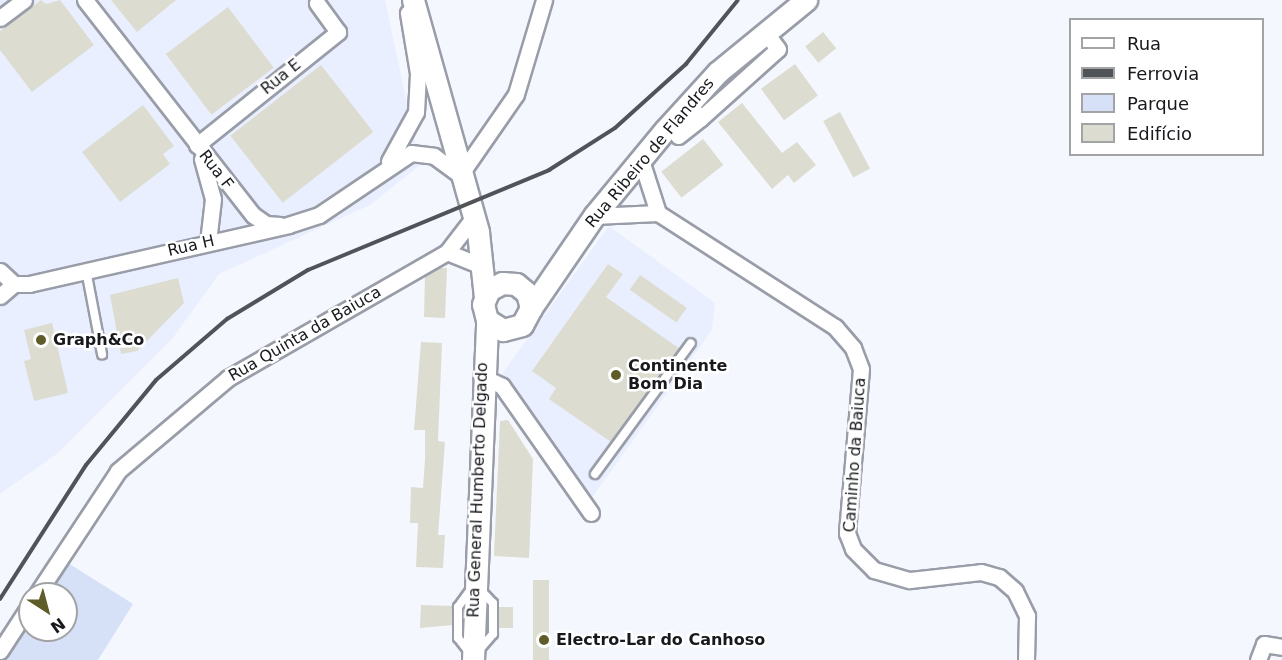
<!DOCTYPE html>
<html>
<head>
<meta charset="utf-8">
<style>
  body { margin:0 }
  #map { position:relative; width:1282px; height:660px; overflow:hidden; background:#f4f7fe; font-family:"DejaVu Sans",sans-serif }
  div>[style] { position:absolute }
  .built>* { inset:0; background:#e9effe }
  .green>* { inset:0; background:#d6e0f7 }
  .building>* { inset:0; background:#dcdcd0; transform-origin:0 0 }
  .roads { filter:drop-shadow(2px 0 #999da8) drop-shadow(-2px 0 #999da8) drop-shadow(0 2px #999da8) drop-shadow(0 -2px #999da8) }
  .service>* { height:8px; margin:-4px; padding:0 4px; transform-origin:4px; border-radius:4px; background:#fff }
  .minor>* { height:15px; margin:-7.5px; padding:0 7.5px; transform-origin:7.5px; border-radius:7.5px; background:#fff }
  .secondary>* { height:21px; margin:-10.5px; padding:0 10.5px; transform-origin:10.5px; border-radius:10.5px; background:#fff }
  .rail>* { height:4px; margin:-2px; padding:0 2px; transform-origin:2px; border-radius:2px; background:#505358 }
  .dots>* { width:16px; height:16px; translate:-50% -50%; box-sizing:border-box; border:3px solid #fff; border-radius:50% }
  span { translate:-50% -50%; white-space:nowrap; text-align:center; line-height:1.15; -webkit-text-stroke:5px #fff; paint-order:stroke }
  .street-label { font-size:16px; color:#17191d }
  .poi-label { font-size:16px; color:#17191d; font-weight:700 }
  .left { translate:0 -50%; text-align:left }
  .legend { position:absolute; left:1069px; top:18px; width:195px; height:138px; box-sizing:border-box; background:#fff; border:2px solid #a2a3a5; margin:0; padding:8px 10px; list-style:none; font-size:18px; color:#17191d }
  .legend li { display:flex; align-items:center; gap:12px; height:30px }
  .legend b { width:30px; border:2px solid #a2a3a5 }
  .north { position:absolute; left:18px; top:582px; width:60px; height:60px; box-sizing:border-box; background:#fff; border:2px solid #a2a3a5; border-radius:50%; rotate:144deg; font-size:16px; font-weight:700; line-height:24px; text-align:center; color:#17191d }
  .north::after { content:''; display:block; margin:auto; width:21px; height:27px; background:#5e5c29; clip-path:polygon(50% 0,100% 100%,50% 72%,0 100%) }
</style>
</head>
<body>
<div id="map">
  <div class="built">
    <div style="clip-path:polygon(0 0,385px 0,420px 165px,370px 205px,219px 274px,172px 339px,58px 453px,0 494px)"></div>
    <div style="clip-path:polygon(609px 226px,715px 303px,712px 330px,591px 499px,502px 374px)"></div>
  </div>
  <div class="green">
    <div style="clip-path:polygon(68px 563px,133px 604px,98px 660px,6px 660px,30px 622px,30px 630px,66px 630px,66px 594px,48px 594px)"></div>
  </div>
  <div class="building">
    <div style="clip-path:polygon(41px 0,46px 4px,60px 0,94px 45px,32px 92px,0 50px,0 31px)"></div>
    <div style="clip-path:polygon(111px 0,176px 0,137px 32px)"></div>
    <div style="left:228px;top:7px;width:76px;height:78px;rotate:53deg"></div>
    <div style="left:823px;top:32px;width:21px;height:23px;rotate:51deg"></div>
    <div style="left:795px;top:64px;width:39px;height:42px;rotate:54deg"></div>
    <div style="left:321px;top:65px;width:85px;height:115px;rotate:52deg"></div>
    <div style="clip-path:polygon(742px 103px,782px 153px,797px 142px,816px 165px,794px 183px,788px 175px,772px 189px,718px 122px)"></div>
    <div style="clip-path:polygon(143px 105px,174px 146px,163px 154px,170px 164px,120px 202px,82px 152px)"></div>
    <div style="left:840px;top:112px;width:64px;height:19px;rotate:62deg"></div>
    <div style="left:703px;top:139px;width:33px;height:53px;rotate:52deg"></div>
    <div style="clip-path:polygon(608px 264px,623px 274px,606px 297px,680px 349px,611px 442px,549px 399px,556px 388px,532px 371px)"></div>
    <div style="clip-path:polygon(439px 268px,447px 268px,445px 318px,424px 317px,425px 276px)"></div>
    <div style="left:640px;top:275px;width:57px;height:18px;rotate:35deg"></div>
    <div style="clip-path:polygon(178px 278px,184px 303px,137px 351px,121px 354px,110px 295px)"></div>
    <div style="clip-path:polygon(52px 323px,68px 393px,34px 401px,24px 361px,31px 359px,24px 330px)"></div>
    <div style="clip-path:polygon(421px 342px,442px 343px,438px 441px,445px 442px,438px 535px,445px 535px,443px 568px,416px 567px,418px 523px,410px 523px,411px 487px,423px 488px,425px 459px,425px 430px,414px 430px)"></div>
    <div style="clip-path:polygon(508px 420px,533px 459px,529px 558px,494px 556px,500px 421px)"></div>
    <div style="left:533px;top:580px;width:16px;height:80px"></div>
    <div style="clip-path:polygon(421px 605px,452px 606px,452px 625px,420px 628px)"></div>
    <div style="left:499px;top:607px;width:14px;height:21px"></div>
  </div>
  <div class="roads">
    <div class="service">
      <div style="left:86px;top:270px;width:86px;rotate:79.2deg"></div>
      <div style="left:595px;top:474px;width:162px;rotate:-53.8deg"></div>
      <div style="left:475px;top:584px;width:26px;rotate:47deg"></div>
      <div style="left:493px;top:603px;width:31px;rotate:90deg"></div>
      <div style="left:493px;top:634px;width:30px;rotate:131deg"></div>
      <div style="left:473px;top:657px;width:24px;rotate:-128deg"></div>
      <div style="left:458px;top:638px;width:31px;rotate:-90deg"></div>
      <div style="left:458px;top:607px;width:29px;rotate:-54deg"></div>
    </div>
    <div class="minor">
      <div style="left:85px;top:0;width:273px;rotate:52deg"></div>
      <div style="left:253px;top:215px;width:16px;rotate:35deg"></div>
      <div style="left:266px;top:224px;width:14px;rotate:4deg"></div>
      <div style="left:0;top:18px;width:30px;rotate:-37deg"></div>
      <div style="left:688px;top:105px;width:18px;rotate:45deg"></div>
      <div style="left:701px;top:118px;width:103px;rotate:-41.9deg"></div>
      <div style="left:778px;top:49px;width:20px;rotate:-127deg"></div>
      <div style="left:678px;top:136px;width:29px;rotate:-38deg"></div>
      <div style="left:197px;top:145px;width:181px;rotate:-38.7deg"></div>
      <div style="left:338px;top:32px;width:36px;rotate:-126deg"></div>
      <div style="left:202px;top:159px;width:41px;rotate:74.6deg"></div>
      <div style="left:213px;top:199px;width:43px;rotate:96.6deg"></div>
      <div style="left:641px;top:160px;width:56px;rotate:72.2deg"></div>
      <div style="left:389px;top:161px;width:56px;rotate:-61.1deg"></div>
      <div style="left:416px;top:112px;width:39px;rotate:-87deg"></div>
      <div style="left:418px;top:73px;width:61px;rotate:-99.5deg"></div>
      <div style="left:594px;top:216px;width:64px;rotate:-2.7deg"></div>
      <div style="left:658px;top:213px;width:211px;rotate:32.8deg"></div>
      <div style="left:835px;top:327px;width:28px;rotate:49deg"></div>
      <div style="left:853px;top:348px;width:22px;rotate:69deg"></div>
      <div style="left:861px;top:369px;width:165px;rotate:94.9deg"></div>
      <div style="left:847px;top:533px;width:17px;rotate:69deg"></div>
      <div style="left:853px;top:549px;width:30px;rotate:45deg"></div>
      <div style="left:874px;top:570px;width:37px;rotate:16deg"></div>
      <div style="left:910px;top:580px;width:71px;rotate:-6.4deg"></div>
      <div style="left:981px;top:572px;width:19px;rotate:16deg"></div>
      <div style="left:999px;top:577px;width:21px;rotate:41deg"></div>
      <div style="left:1015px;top:591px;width:28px;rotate:64deg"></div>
      <div style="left:1027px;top:616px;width:44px;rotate:91.3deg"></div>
      <div style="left:447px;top:252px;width:38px;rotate:22deg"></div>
      <div style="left:0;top:271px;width:19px;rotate:43deg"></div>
      <div style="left:14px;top:284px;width:15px"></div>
      <div style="left:29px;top:284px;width:266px;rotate:-12.8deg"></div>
      <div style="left:288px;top:225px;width:33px;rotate:-18deg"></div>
      <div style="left:319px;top:215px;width:111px;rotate:-34deg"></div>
      <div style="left:411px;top:153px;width:23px;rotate:7deg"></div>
      <div style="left:434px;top:156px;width:32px;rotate:36deg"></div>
      <div style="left:460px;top:175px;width:98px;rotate:-55.3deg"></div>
      <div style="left:516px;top:94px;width:98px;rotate:-73.4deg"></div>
      <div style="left:0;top:296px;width:18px;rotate:-41deg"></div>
      <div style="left:481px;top:376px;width:23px;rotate:25deg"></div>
      <div style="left:502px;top:386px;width:155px;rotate:55deg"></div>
      <div style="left:37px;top:594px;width:147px;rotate:-56.6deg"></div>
      <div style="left:118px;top:471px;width:144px;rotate:-40.2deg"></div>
      <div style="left:228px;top:378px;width:253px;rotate:-29.9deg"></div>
      <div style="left:447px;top:252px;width:44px;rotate:-52.4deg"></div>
      <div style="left:0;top:651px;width:55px;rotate:-56.9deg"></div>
      <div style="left:1258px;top:660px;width:17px;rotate:-69deg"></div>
      <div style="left:1264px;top:644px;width:18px;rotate:9deg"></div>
    </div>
    <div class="secondary">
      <div style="left:413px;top:0;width:241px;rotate:74.3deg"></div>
      <div style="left:478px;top:232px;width:65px;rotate:83.9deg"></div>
      <div style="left:531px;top:308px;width:112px;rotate:-55.6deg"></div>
      <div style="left:594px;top:216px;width:112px;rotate:-50.5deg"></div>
      <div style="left:665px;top:130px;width:79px;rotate:-47.6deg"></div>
      <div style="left:718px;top:72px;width:114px;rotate:-39.3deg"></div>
      <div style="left:473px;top:660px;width:340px;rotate:-87.6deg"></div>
      <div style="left:487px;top:320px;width:16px;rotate:-104deg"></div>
      <div style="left:483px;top:304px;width:15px;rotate:-67deg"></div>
      <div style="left:489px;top:290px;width:15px;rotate:-28deg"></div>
      <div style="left:502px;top:283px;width:14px;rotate:4deg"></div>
      <div style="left:516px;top:284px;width:14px;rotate:39deg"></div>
      <div style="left:527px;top:293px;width:16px;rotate:75deg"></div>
      <div style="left:531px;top:308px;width:19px;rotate:118deg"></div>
      <div style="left:522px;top:325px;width:20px;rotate:165deg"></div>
      <div style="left:503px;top:330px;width:19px;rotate:-148deg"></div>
    </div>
  </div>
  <div class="rail">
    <div style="left:0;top:599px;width:159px;rotate:-57.3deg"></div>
    <div style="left:86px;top:465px;width:110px;rotate:-50.5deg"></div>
    <div style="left:156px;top:380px;width:94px;rotate:-40.7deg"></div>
    <div style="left:227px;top:319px;width:95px;rotate:-31.2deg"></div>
    <div style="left:308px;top:270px;width:261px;rotate:-22.5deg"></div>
    <div style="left:549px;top:170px;width:78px;rotate:-32.5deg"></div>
    <div style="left:615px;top:128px;width:96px;rotate:-42deg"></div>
    <div style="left:686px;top:64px;width:82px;rotate:-50.9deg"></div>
  </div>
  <div class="dots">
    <div style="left:41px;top:340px;background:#5e5c29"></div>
    <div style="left:616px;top:375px;background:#5e5c29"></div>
    <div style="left:544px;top:640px;background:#5e5c29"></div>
  </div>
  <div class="street-label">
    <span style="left:281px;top:77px;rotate:-39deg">Rua E</span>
    <span style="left:650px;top:153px;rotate:-50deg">Rua Ribeiro de Flandres</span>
    <span style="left:216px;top:170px;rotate:52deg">Rua F</span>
    <span style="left:191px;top:246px;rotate:-13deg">Rua H</span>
    <span style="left:305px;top:334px;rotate:-30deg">Rua Quinta da Baiuca</span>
    <span style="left:855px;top:455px;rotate:-86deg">Caminho da Baiuca</span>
    <span style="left:478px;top:490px;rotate:-88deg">Rua General Humberto Delgado</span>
  </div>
  <div class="poi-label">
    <span class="left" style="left:53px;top:340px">Graph&amp;Co</span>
    <span class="left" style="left:628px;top:375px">Continente<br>Bom Dia</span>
    <span class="left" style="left:556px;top:640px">Electro-Lar do Canhoso</span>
  </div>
  <ul class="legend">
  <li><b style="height:8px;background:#fff"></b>Rua</li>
  <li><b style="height:8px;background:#505358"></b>Ferrovia</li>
  <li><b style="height:16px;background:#d6e0f7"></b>Parque</li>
  <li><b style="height:16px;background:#dcdcd0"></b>Edifício</li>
  </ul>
  <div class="north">N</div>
</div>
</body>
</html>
